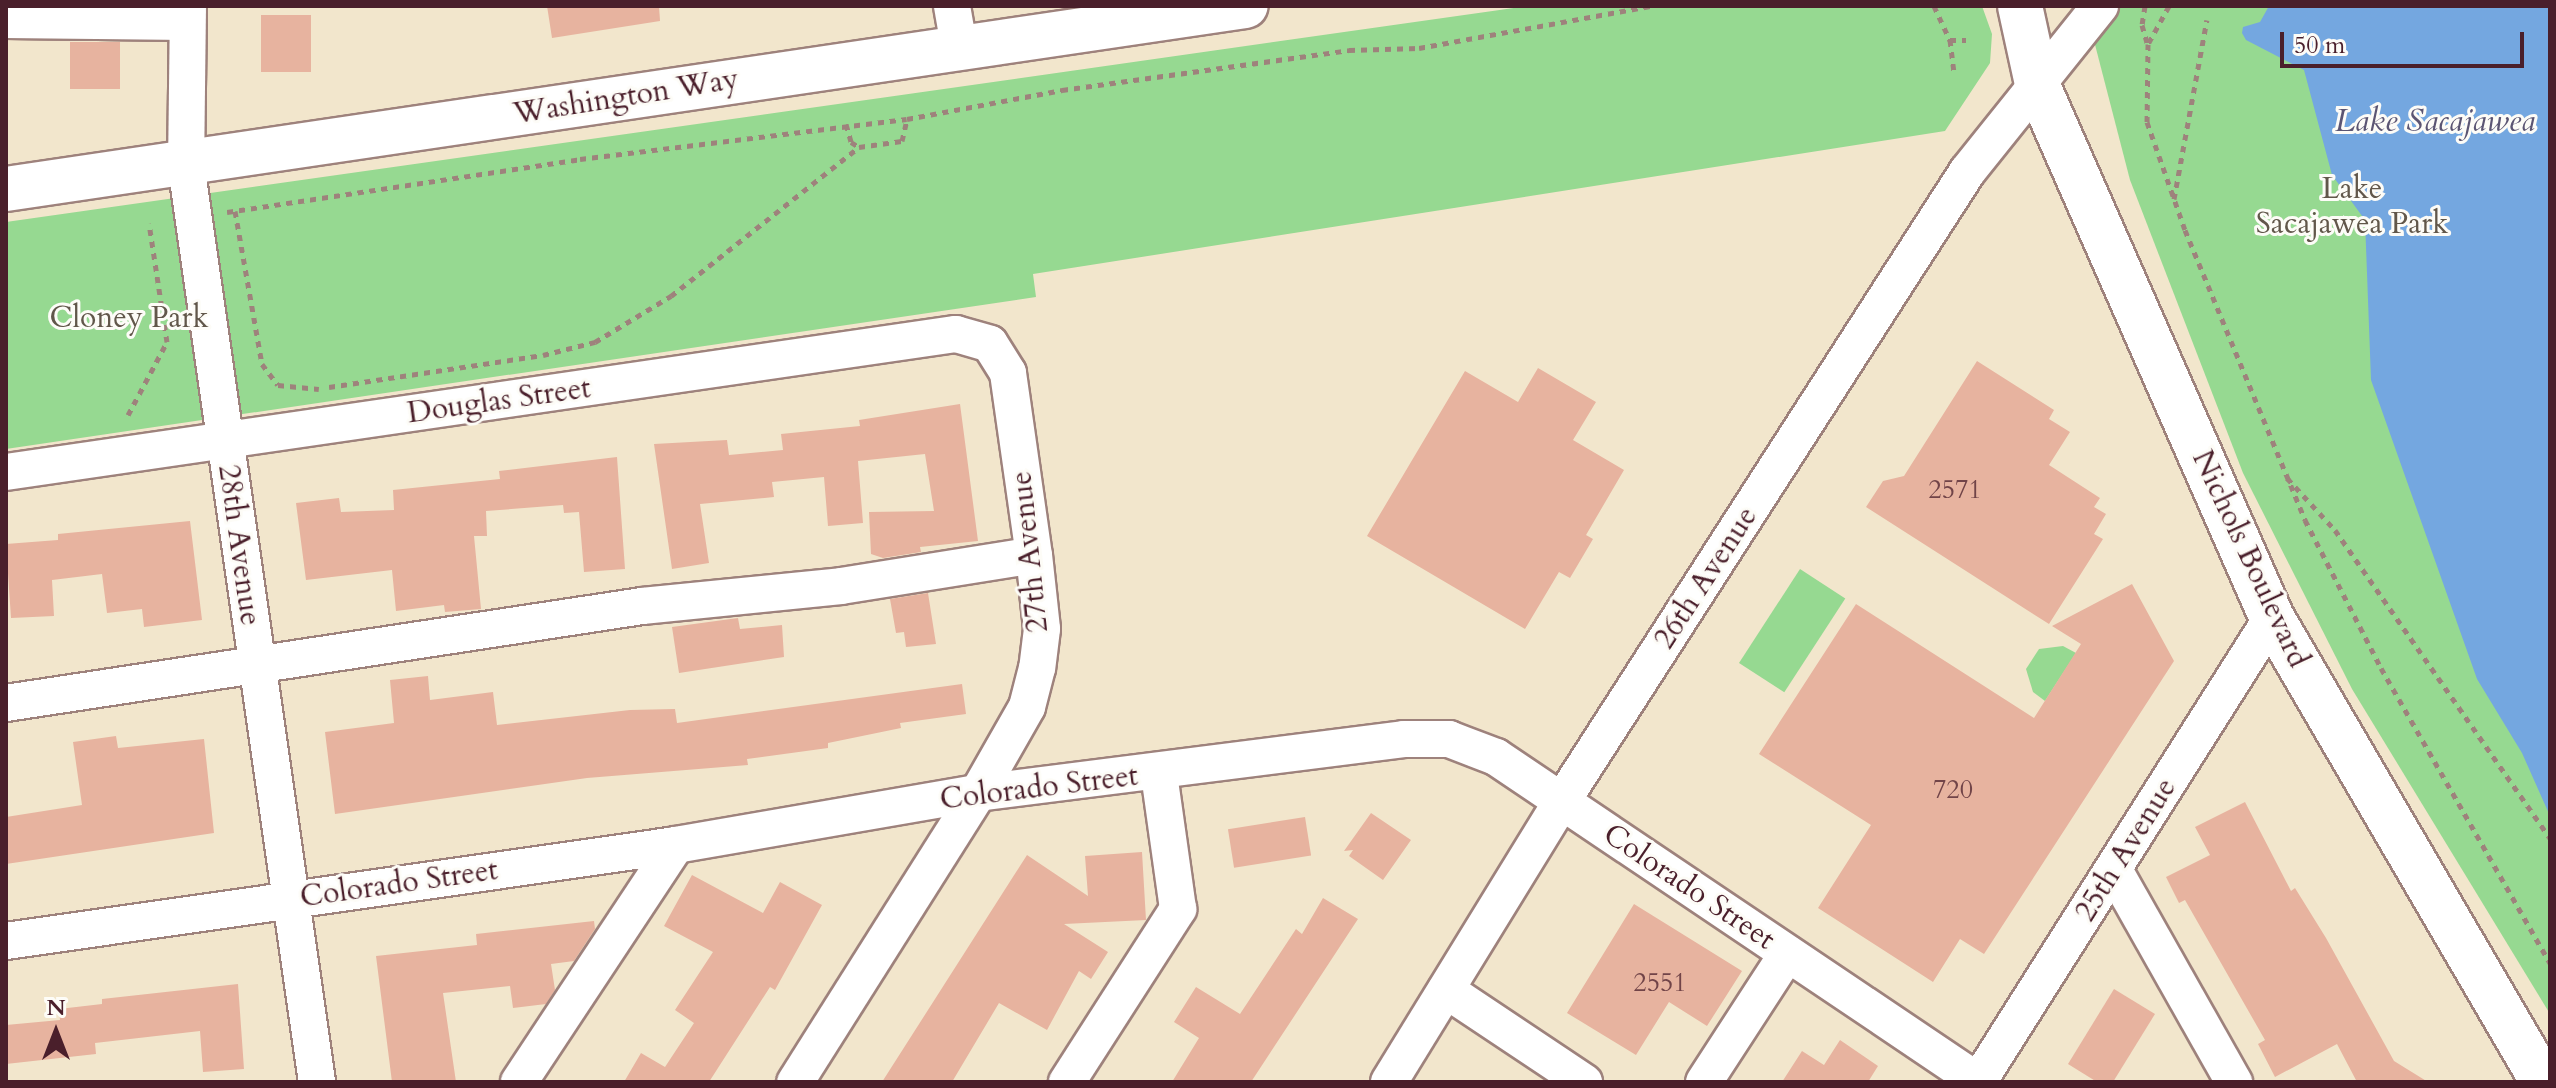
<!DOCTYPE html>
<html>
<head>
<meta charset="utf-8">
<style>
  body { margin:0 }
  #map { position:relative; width:2556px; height:1088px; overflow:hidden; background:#f2e6cc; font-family:Cardo,serif }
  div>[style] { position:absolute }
  .green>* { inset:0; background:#96d991; transform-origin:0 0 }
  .water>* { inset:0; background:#74a7e0 }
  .building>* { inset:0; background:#e7b39f; transform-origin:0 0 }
  .path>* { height:5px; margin-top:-2.5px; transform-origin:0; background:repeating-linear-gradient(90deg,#9e827c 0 6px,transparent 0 12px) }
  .roads { filter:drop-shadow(2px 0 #9e827c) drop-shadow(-2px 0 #9e827c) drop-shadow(0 2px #9e827c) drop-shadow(0 -2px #9e827c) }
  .minor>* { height:36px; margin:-18px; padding:0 18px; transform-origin:18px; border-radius:18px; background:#fff }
  .major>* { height:44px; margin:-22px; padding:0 22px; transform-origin:22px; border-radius:22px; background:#fff }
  span { translate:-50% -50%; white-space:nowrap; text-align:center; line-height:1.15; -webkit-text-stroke:6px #fdfcf7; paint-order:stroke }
  .number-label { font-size:26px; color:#714448 }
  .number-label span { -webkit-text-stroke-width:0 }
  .street-label { font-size:30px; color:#4a1f2b }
  .park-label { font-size:30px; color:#61574a }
  .water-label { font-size:32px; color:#5b5573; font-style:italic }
  .frame { position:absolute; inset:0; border:8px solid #4a1f2b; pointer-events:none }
  .north { position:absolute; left:16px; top:992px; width:80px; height:80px; -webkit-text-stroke:6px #fdfcf7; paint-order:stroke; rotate:0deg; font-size:22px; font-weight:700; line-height:32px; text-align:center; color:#4a1f2b }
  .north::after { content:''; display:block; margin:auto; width:28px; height:36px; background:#4a1f2b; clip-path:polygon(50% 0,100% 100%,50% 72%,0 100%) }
  .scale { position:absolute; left:2280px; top:32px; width:244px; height:36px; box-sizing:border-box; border:4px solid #4a1f2b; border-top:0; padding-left:10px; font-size:24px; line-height:28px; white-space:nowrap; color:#4a1f2b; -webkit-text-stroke:6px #fdfcf7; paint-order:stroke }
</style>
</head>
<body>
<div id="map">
  <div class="green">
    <div style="clip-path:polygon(1528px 6px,1982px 6px,1992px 34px,1990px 63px,1945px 131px,1033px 274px,1036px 297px,6px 449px,6px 222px)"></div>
    <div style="clip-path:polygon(2085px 6px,2550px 6px,2550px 1014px,2352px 689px,2243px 473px,2130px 180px)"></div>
    <div style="left:1800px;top:569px;width:54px;height:112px;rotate:33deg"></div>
    <div style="clip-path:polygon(2063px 646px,2076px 653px,2045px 701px,2033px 692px,2026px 669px,2039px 649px)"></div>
  </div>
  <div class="water">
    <div style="clip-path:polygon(2269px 6px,2550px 6px,2550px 816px,2522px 753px,2477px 679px,2371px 380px,2365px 220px,2332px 175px,2304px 70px,2246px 40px,2242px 33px,2243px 27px,2260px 22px)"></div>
  </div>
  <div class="building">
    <div style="clip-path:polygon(547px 6px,659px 6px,660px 21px,552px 38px)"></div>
    <div style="left:261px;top:15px;width:50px;height:57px"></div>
    <div style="left:70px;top:42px;width:50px;height:47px"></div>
    <div style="clip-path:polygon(1977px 361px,2054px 410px,2049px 419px,2070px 432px,2049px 465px,2100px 498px,2094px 507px,2106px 514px,2094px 534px,2103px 539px,2049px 624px,1866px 507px,1883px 481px,1904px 476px)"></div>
    <div style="clip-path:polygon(1538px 368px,1596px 402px,1573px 440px,1624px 470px,1586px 535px,1593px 539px,1570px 578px,1559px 572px,1525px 629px,1367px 536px,1465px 371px,1518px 402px)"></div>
    <div style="clip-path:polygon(960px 404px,978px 541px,920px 547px,921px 552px,883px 558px,871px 554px,869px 512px,934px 511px,925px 454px,858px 461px,863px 523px,828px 526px,824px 477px,772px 482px,774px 497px,700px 504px,709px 563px,672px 569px,654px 444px,727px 440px,729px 455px,783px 450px,781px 434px,860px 426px,859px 420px)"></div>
    <div style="clip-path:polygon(617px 457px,625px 569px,584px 572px,579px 512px,564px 513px,563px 505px,486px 511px,487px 536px,474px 536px,481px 609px,445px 612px,444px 605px,396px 611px,392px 570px,306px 580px,296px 503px,339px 498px,341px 512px,394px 510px,393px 490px,500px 479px,499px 471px)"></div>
    <div style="clip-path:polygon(190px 521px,202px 620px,144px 627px,142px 609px,107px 613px,102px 574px,52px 580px,54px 616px,11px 618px,6px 544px,58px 540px,58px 534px)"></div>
    <div style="clip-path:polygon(2132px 584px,2174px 661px,1984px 954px,1960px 939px,1933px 982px,1818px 908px,1871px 825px,1759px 754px,1856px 604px,2034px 718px,2081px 644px,2052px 626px)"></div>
    <div style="clip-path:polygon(928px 593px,936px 644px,906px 647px,904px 632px,896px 633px,890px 599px)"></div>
    <div style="clip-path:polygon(738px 618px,740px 629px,782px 625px,784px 657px,679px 673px,672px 627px)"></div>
    <div style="clip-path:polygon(428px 676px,430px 700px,493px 692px,497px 725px,630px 710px,675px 709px,677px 723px,962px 684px,966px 714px,900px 723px,901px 728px,828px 743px,828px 748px,747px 759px,748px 765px,587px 778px,335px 814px,325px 732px,394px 723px,390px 680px)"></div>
    <div style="clip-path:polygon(116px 736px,118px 748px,204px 739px,214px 833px,6px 864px,6px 817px,82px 805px,73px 742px)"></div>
    <div style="clip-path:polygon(2245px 802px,2291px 891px,2295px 888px,2326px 938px,2394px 1061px,2428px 1082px,2357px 1082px,2337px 1044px,2275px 1077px,2258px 1044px,2265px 1040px,2185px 900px,2179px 903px,2166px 877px,2210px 855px,2195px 827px)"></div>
    <div style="clip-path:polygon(1371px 813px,1411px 840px,1383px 880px,1349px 856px,1353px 850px,1344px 851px)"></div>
    <div style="left:1305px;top:817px;width:39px;height:78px;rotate:81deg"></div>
    <div style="clip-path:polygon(1142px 852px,1146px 920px,1064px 924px,1108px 952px,1091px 979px,1079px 971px,1047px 1030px,999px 1003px,952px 1082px,882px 1082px,1027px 855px,1088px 896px,1085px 856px)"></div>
    <div style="clip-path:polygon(692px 875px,763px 913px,780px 882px,822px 905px,775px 990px,770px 987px,709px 1082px,624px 1082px,641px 1053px,665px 1067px,694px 1023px,675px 1010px,713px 952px,664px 926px)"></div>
    <div style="clip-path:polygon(1323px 898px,1358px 919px,1251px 1082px,1172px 1082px,1199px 1038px,1174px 1022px,1196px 987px,1240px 1014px,1296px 929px,1302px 934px)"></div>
    <div style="clip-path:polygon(1634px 904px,1742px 971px,1707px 1026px,1669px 1002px,1636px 1055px,1567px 1013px)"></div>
    <div style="clip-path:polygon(594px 921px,595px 929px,574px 961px,551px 964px,555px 990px,546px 1004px,513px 1008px,510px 986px,443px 993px,456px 1082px,392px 1082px,376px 956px,477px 945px,476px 934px)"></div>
    <div style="clip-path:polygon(238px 984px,244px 1069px,203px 1072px,200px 1031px,95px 1043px,96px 1054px,6px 1064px,6px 1025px,60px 1020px,59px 1009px,102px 1004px,102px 999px)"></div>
    <div style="clip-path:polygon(2114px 989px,2155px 1014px,2113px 1082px,2097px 1082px,2068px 1064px)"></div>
    <div style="clip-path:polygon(1840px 1040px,1878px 1066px,1868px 1082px,1782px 1082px,1802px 1051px,1824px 1065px)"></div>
  </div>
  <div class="path">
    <div style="left:1934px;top:6px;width:38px;rotate:65deg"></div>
    <div style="left:1950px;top:40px;width:16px"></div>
    <div style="left:2145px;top:6px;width:19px;rotate:99deg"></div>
    <div style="left:2142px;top:25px;width:19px;rotate:74deg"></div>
    <div style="left:2169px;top:6px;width:43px;rotate:118.9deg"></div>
    <div style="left:2148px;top:44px;width:78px;rotate:90.7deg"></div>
    <div style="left:2147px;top:122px;width:114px;rotate:70.6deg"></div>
    <div style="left:2185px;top:230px;width:314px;rotate:67.5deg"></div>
    <div style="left:2305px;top:520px;width:166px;rotate:62.8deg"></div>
    <div style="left:2381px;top:668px;width:340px;rotate:60.2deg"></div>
    <div style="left:1950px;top:40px;width:32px;rotate:83deg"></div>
    <div style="left:846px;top:124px;width:19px;rotate:74deg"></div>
    <div style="left:851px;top:142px;width:9px;rotate:32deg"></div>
    <div style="left:859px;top:147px;width:43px;rotate:-7.9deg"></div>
    <div style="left:902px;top:141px;width:23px;rotate:-77deg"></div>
    <div style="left:2174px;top:199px;width:182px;rotate:-79.6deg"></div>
    <div style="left:235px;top:211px;width:155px;rotate:80deg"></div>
    <div style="left:262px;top:364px;width:26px;rotate:53deg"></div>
    <div style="left:278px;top:385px;width:41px;rotate:5.6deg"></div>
    <div style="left:227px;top:212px;width:357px;rotate:-8.5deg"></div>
    <div style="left:580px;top:159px;width:329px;rotate:-7deg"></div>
    <div style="left:907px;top:119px;width:158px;rotate:-10.6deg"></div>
    <div style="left:1062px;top:90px;width:290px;rotate:-7.9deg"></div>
    <div style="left:1349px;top:50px;width:70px;rotate:-1.6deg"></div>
    <div style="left:1419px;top:48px;width:235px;rotate:-10.3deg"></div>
    <div style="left:329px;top:387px;width:216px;rotate:-8.5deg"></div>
    <div style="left:543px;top:355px;width:54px;rotate:-14deg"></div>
    <div style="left:595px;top:342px;width:89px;rotate:-31.2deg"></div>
    <div style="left:671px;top:296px;width:240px;rotate:-38.4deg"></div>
    <div style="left:128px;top:415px;width:83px;rotate:-61.9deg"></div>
    <div style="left:167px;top:342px;width:120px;rotate:-98.6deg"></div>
    <div style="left:2287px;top:478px;width:71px;rotate:47.3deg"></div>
    <div style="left:2335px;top:530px;width:376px;rotate:55.1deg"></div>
  </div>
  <div class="roads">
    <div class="minor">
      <div style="left:188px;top:6px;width:159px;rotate:90.7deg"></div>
      <div style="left:186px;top:165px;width:926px;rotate:81.87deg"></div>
      <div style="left:952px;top:6px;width:41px;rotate:80.1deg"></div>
      <div style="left:6px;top:20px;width:181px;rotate:0.6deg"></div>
      <div style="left:6px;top:472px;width:960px;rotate:-8.27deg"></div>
      <div style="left:956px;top:334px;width:35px;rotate:16deg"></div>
      <div style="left:990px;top:344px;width:34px;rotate:58deg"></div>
      <div style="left:1008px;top:373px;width:184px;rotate:81.9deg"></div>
      <div style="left:1034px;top:555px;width:74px;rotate:83.8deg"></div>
      <div style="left:1042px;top:629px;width:39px;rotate:97deg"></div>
      <div style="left:1037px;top:668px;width:40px;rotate:104.4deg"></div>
      <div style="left:1027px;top:707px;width:99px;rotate:119.7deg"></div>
      <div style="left:978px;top:793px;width:342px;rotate:122.3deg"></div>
      <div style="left:6px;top:703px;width:643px;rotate:-8.67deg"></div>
      <div style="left:642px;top:606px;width:200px;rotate:-5.7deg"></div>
      <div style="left:841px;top:586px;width:195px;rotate:-9.1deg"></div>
      <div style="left:2114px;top:870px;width:244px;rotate:60.5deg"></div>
      <div style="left:6px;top:941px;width:677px;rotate:-8.15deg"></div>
      <div style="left:676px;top:845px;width:306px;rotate:-9.8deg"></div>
      <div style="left:978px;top:793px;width:429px;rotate:-7.2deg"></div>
      <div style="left:1404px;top:739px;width:45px"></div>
      <div style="left:1449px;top:739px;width:50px;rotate:21deg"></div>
      <div style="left:1496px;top:757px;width:582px;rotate:33.94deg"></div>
      <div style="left:1446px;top:990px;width:166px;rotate:33.7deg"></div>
      <div style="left:519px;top:1082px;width:284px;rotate:-56.5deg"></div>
      <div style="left:1067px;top:1082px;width:206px;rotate:-57.3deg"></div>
      <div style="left:1178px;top:909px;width:136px;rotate:-98deg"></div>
      <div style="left:1389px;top:1082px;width:330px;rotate:-58.4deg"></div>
      <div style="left:1562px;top:801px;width:748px;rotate:-57.22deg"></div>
      <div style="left:1967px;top:172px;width:213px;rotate:-51.3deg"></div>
      <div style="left:1704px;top:1082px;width:153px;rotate:-57deg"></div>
      <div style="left:1978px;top:1082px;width:549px;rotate:-57.64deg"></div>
    </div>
    <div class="major">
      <div style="left:2020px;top:6px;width:80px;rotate:77.7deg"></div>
      <div style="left:2037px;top:84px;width:583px;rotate:66.25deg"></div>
      <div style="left:2272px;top:618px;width:537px;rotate:59.71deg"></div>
      <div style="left:6px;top:189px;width:1253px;rotate:-8.4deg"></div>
    </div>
  </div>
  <div class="number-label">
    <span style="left:1955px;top:490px">2571</span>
    <span style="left:1953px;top:790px">720</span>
    <span style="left:1660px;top:983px">2551</span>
  </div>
  <div class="street-label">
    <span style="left:626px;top:97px;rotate:-9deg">Washington Way</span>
    <span style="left:499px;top:401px;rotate:-8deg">Douglas Street</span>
    <span style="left:239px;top:545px;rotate:82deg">28th Avenue</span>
    <span style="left:1030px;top:552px;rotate:-96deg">27th Avenue</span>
    <span style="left:2250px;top:559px;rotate:65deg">Nichols Boulevard</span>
    <span style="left:1706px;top:578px;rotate:-57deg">26th Avenue</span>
    <span style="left:1039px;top:788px;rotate:-7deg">Colorado Street</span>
    <span style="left:2126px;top:850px;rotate:-58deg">25th Avenue</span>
    <span style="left:399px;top:884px;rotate:-8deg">Colorado Street</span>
    <span style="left:1689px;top:887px;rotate:34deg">Colorado Street</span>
  </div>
  <div class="park-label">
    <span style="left:2352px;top:206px">Lake<br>Sacajawea Park</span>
    <span style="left:129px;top:318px">Cloney Park</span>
  </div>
  <div class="water-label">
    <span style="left:2435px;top:121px">Lake Sacajawea</span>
  </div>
  <div class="frame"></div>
  <div class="north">N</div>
  <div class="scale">50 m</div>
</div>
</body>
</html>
